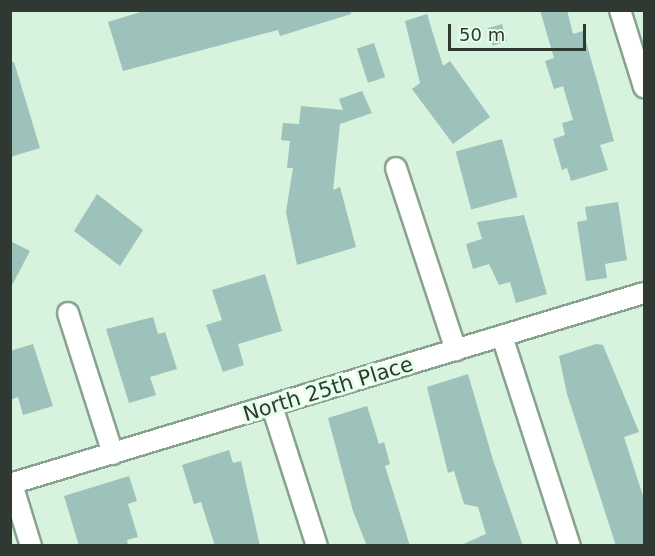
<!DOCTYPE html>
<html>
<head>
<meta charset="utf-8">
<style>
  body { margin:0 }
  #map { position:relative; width:655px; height:556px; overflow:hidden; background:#d7f2dd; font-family:"DejaVu Sans",sans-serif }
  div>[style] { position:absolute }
  .building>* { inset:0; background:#9dc1bb; transform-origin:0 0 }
  .roads { filter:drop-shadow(2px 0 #89a28f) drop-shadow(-2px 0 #89a28f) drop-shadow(0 2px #89a28f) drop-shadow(0 -2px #89a28f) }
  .minor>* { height:20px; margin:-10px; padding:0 10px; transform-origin:10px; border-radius:10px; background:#fff }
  span { translate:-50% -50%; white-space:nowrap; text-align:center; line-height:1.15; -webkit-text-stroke:6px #e4ffea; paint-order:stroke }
  .street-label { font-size:21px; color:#2f3931 }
  .frame { position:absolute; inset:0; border:12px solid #2f3931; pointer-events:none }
  .scale { position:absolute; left:448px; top:24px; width:138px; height:27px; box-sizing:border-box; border:3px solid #2f3931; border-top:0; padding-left:8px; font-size:18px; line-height:21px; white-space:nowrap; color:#2f3931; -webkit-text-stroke:4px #e4ffea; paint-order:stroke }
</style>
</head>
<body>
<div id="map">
  <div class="building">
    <div style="clip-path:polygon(147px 10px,350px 10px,351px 14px,280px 36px,278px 30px,123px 71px,108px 22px)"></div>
    <div style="clip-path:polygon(540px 10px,567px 10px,573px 34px,583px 31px,614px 141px,600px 145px,608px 170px,571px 181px,567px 168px,562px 170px,553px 139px,565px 135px,562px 123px,573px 120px,563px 86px,554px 89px,545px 61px,554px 58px)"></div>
    <div style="clip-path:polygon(427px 14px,443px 66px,450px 61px,490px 117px,453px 144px,412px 89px,420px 83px,405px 21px)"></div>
    <div style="left:502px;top:24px;width:18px;height:15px;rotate:74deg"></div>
    <div style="left:374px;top:43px;width:36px;height:18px;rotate:72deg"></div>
    <div style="clip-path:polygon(14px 62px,40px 148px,10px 157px,10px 63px)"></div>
    <div style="clip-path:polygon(362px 91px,372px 113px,340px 124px,333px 190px,340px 187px,356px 247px,297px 265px,286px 212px,293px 168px,287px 168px,290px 141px,281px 140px,283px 123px,299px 124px,301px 106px,343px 110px,339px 99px)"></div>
    <div style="left:502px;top:139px;width:60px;height:48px;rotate:75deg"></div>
    <div style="clip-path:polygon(97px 194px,143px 230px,120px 266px,74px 231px)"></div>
    <div style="clip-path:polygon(618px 202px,627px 260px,605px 264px,607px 278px,586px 281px,577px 222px,587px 220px,585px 207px)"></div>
    <div style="clip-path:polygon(524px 215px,547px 294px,516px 303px,510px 282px,499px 285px,489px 264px,473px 269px,466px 244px,482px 239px,477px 222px)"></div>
    <div style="clip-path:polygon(10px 241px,30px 251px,10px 289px)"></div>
    <div style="clip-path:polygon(265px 274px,282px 331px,238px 344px,244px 365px,223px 372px,206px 325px,222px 320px,212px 290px)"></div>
    <div style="clip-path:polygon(153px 317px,158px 334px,165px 332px,177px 369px,150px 377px,156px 395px,129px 403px,106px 329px)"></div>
    <div style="clip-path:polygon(33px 344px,53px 406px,23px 415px,18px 397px,10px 400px,10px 351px)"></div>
    <div style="clip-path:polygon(596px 344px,603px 345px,639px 432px,624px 437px,645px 502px,645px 546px,616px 546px,567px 394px,559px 356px)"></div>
    <div style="clip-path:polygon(468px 374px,493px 460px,523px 546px,459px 546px,486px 534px,478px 507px,464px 504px,454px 471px,448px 473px,427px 387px)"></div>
    <div style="clip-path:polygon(367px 406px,379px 444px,384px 442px,390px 464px,385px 466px,410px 546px,367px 546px,353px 511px,328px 418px)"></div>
    <div style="clip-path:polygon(229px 450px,233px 463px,241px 461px,260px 546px,215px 546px,201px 502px,194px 504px,182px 465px)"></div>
    <div style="clip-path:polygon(129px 476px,137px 501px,128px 504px,138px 537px,127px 540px,128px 546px,79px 546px,64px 496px)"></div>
  </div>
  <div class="roads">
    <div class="minor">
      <div style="left:620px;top:10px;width:81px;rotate:72.7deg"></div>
      <div style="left:396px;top:168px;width:192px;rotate:71.8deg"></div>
      <div style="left:68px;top:313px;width:148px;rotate:72.3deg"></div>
      <div style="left:502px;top:336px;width:221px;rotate:72.1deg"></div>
      <div style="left:272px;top:406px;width:147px;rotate:72.2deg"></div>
      <div style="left:10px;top:484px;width:662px;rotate:-16.77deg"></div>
      <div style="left:12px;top:484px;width:65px;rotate:73deg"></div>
    </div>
  </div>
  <div class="street-label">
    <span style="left:328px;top:389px;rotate:-17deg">North 25th Place</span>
  </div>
  <div class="frame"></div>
  <div class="scale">50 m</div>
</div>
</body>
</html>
